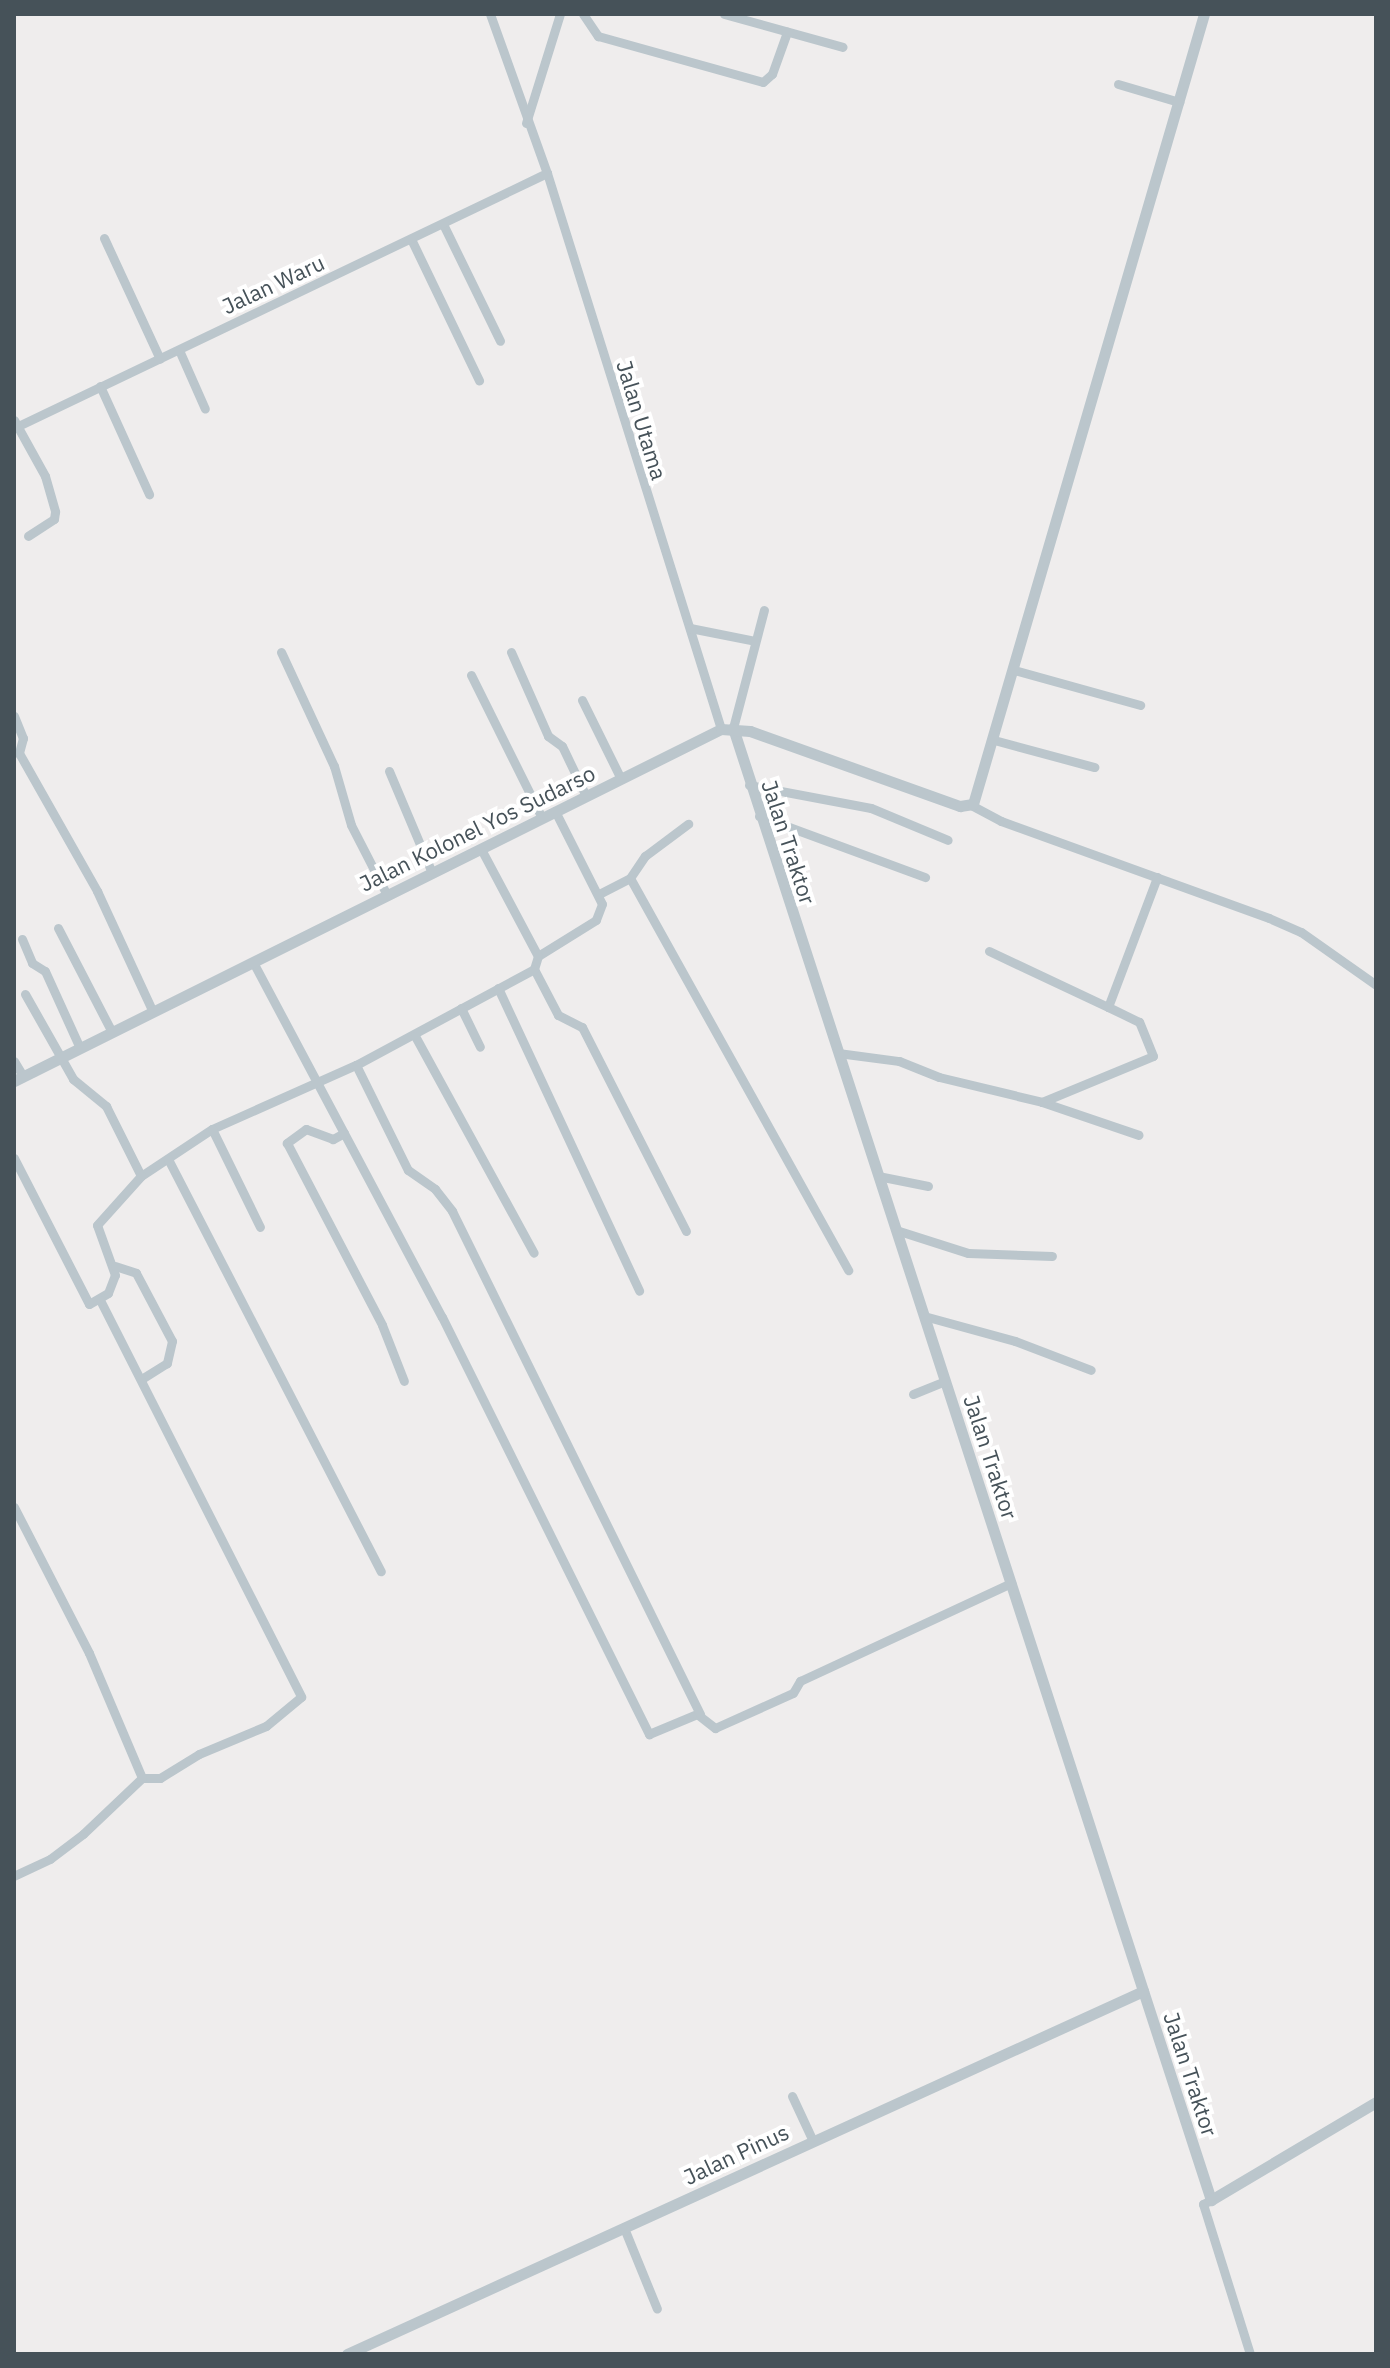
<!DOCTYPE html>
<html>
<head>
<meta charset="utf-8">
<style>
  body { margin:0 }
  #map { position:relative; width:1390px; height:2368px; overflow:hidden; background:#efeded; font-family:"IBM Plex Sans",sans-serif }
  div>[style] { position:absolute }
  .minor>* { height:9px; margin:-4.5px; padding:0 4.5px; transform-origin:4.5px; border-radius:4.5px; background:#bbc6cc }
  .tertiary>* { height:11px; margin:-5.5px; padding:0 5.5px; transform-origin:5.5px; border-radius:5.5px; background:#bbc6cc }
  span { translate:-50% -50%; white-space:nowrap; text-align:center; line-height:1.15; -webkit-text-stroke:8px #fff; paint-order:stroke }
  .street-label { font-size:22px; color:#465259 }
  .frame { position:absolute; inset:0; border:16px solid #465259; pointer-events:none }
</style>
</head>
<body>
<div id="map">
  <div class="minor">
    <div style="left:490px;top:14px;width:169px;rotate:70.3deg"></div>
    <div style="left:547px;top:173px;width:583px;rotate:72.62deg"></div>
    <div style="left:583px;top:14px;width:27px;rotate:56deg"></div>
    <div style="left:598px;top:36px;width:171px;rotate:15.6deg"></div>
    <div style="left:763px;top:82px;width:12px;rotate:-42deg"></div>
    <div style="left:772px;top:74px;width:45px;rotate:-70.3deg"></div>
    <div style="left:724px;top:14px;width:123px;rotate:15.5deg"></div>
    <div style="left:1118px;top:84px;width:64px;rotate:16.4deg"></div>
    <div style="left:526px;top:123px;width:114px;rotate:-72.7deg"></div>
    <div style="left:443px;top:224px;width:130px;rotate:64deg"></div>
    <div style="left:104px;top:238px;width:133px;rotate:65.2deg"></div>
    <div style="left:411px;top:239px;width:157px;rotate:64.3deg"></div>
    <div style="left:179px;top:350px;width:64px;rotate:66.2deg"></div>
    <div style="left:100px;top:386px;width:119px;rotate:65.6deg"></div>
    <div style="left:14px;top:420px;width:64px;rotate:61deg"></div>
    <div style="left:45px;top:476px;width:37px;rotate:74deg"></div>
    <div style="left:55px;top:512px;width:7px;rotate:98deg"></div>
    <div style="left:54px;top:519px;width:31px;rotate:147deg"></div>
    <div style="left:14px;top:428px;width:591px;rotate:-25.57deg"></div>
    <div style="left:690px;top:628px;width:66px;rotate:11.3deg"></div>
    <div style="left:281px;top:652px;width:126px;rotate:65.1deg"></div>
    <div style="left:334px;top:766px;width:61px;rotate:73.9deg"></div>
    <div style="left:351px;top:825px;width:79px;rotate:62.8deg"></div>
    <div style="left:511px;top:652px;width:92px;rotate:66.2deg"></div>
    <div style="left:548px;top:736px;width:17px;rotate:36deg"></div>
    <div style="left:562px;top:746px;width:55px;rotate:64.4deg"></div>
    <div style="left:1014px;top:670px;width:131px;rotate:15.5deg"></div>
    <div style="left:471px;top:675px;width:160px;rotate:63.6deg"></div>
    <div style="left:582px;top:700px;width:88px;rotate:63.7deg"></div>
    <div style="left:14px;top:716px;width:24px;rotate:68deg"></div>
    <div style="left:23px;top:738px;width:16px;rotate:105deg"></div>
    <div style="left:19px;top:753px;width:159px;rotate:60.5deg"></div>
    <div style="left:97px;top:891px;width:133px;rotate:65.2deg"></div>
    <div style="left:733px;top:728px;width:122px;rotate:-75.3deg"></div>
    <div style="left:994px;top:740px;width:104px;rotate:15.1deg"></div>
    <div style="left:389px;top:771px;width:111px;rotate:67.1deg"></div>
    <div style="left:749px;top:785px;width:124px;rotate:10.7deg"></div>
    <div style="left:871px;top:808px;width:83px;rotate:22.6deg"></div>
    <div style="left:971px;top:805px;width:34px;rotate:28deg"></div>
    <div style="left:1001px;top:821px;width:285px;rotate:19.9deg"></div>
    <div style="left:1269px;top:918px;width:35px;rotate:24deg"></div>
    <div style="left:1301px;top:932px;width:92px;rotate:35.2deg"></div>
    <div style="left:555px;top:811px;width:104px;rotate:63.2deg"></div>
    <div style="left:602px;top:904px;width:17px;rotate:111deg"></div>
    <div style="left:596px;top:920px;width:68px;rotate:148.2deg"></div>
    <div style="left:538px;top:956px;width:14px;rotate:107deg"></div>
    <div style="left:534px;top:969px;width:52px;rotate:62.4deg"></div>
    <div style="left:558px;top:1015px;width:27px;rotate:27deg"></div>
    <div style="left:582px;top:1027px;width:229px;rotate:63deg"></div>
    <div style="left:759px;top:816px;width:177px;rotate:20.2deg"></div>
    <div style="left:481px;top:849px;width:121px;rotate:62deg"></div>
    <div style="left:630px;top:878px;width:449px;rotate:60.9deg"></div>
    <div style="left:599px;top:894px;width:35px;rotate:-27deg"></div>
    <div style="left:630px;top:878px;width:27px;rotate:-56deg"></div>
    <div style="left:645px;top:856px;width:54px;rotate:-36.7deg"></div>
    <div style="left:58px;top:928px;width:117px;rotate:62.6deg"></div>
    <div style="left:22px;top:939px;width:26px;rotate:67deg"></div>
    <div style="left:32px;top:963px;width:15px;rotate:32deg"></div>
    <div style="left:45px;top:971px;width:85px;rotate:65.6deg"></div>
    <div style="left:989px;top:951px;width:132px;rotate:25.2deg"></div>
    <div style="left:253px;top:962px;width:402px;rotate:62deg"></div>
    <div style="left:442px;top:1317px;width:466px;rotate:63.6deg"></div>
    <div style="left:649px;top:1734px;width:52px;rotate:-22.6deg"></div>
    <div style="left:697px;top:1714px;width:23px;rotate:38deg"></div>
    <div style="left:715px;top:1728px;width:85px;rotate:-24.2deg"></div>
    <div style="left:793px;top:1693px;width:14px;rotate:-60deg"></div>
    <div style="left:800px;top:1681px;width:233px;rotate:-24.9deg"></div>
    <div style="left:498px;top:988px;width:334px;rotate:65deg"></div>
    <div style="left:25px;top:994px;width:98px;rotate:60.5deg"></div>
    <div style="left:73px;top:1079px;width:43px;rotate:39.3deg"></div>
    <div style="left:106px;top:1106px;width:78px;rotate:63.4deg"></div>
    <div style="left:141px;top:1176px;width:85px;rotate:-33.5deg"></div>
    <div style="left:212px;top:1129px;width:158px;rotate:-24deg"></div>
    <div style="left:356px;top:1065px;width:202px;rotate:-28.3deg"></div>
    <div style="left:461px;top:1008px;width:43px;rotate:64deg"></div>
    <div style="left:415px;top:1036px;width:247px;rotate:61.3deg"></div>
    <div style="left:838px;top:1053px;width:62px;rotate:7.5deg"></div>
    <div style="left:899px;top:1061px;width:43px;rotate:21.8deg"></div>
    <div style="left:939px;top:1077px;width:106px;rotate:13.6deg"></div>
    <div style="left:1042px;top:1102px;width:102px;rotate:18.8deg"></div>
    <div style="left:14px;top:1061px;width:17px;rotate:59deg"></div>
    <div style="left:356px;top:1065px;width:117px;rotate:63.7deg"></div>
    <div style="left:408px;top:1170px;width:33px;rotate:35deg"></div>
    <div style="left:435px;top:1189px;width:28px;rotate:52deg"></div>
    <div style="left:452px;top:1211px;width:561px;rotate:63.75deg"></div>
    <div style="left:1042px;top:1102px;width:120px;rotate:-22.5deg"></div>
    <div style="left:1153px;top:1056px;width:37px;rotate:-112deg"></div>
    <div style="left:1139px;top:1022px;width:34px;rotate:-154deg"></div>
    <div style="left:1108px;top:1007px;width:139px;rotate:-69.3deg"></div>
    <div style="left:212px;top:1129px;width:109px;rotate:63.9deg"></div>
    <div style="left:344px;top:1133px;width:13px;rotate:151deg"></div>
    <div style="left:333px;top:1139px;width:29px;rotate:-160deg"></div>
    <div style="left:306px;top:1129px;width:24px;rotate:144deg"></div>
    <div style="left:287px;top:1143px;width:205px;rotate:62.4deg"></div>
    <div style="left:382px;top:1325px;width:60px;rotate:68.6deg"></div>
    <div style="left:14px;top:1158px;width:164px;rotate:62.8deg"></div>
    <div style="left:89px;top:1304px;width:22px;rotate:-30deg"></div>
    <div style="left:108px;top:1293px;width:19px;rotate:-69deg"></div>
    <div style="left:115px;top:1275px;width:53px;rotate:-109.8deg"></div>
    <div style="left:97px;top:1225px;width:66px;rotate:-48.1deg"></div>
    <div style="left:168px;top:1159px;width:464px;rotate:62.7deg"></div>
    <div style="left:878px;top:1176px;width:51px;rotate:11.3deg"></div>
    <div style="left:896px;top:1230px;width:76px;rotate:17.7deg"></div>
    <div style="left:968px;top:1253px;width:84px;rotate:2deg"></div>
    <div style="left:115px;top:1266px;width:22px;rotate:18deg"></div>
    <div style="left:136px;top:1273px;width:77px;rotate:62.1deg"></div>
    <div style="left:172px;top:1341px;width:23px;rotate:103deg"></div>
    <div style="left:167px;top:1363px;width:28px;rotate:148deg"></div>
    <div style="left:100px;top:1300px;width:445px;rotate:63.1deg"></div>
    <div style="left:301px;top:1697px;width:45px;rotate:140.4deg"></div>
    <div style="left:266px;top:1726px;width:73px;rotate:157.3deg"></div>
    <div style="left:199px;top:1754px;width:46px;rotate:148.4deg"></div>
    <div style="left:160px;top:1778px;width:18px;rotate:180deg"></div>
    <div style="left:924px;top:1316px;width:94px;rotate:15.4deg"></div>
    <div style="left:1015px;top:1341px;width:81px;rotate:20.9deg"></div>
    <div style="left:913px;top:1394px;width:35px;rotate:-22deg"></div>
    <div style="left:14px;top:1507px;width:164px;rotate:62.8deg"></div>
    <div style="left:89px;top:1653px;width:136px;rotate:67deg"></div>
    <div style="left:142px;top:1778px;width:81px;rotate:136.5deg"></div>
    <div style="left:83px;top:1834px;width:41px;rotate:142.9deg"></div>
    <div style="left:50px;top:1859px;width:40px;rotate:155deg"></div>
    <div style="left:792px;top:2096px;width:50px;rotate:65deg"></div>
    <div style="left:1211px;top:2200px;width:9px;rotate:153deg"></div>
    <div style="left:1203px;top:2204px;width:157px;rotate:72.6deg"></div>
    <div style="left:624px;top:2228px;width:87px;rotate:67.8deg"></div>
  </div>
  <div class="tertiary">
    <div style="left:733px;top:728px;width:1548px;rotate:72.01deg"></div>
    <div style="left:1211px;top:2200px;width:192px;rotate:-30.7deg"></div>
    <div style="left:14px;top:1081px;width:790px;rotate:-26.47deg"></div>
    <div style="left:721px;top:729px;width:29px;rotate:4deg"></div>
    <div style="left:750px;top:731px;width:223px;rotate:19.7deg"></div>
    <div style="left:960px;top:806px;width:13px;rotate:-9deg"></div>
    <div style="left:973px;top:804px;width:823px;rotate:-73.7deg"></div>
    <div style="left:347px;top:2354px;width:875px;rotate:-24.51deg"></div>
  </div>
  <div class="street-label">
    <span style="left:273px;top:284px;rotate:-25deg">Jalan Waru</span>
    <span style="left:642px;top:420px;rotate:73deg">Jalan Utama</span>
    <span style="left:477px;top:828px;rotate:-26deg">Jalan Kolonel Yos Sudarso</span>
    <span style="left:789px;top:842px;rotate:72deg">Jalan Traktor</span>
    <span style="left:991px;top:1457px;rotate:72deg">Jalan Traktor</span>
    <span style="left:1191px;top:2074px;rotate:72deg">Jalan Traktor</span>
    <span style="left:736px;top:2154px;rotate:-25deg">Jalan Pinus</span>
  </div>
  <div class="frame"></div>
</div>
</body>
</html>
